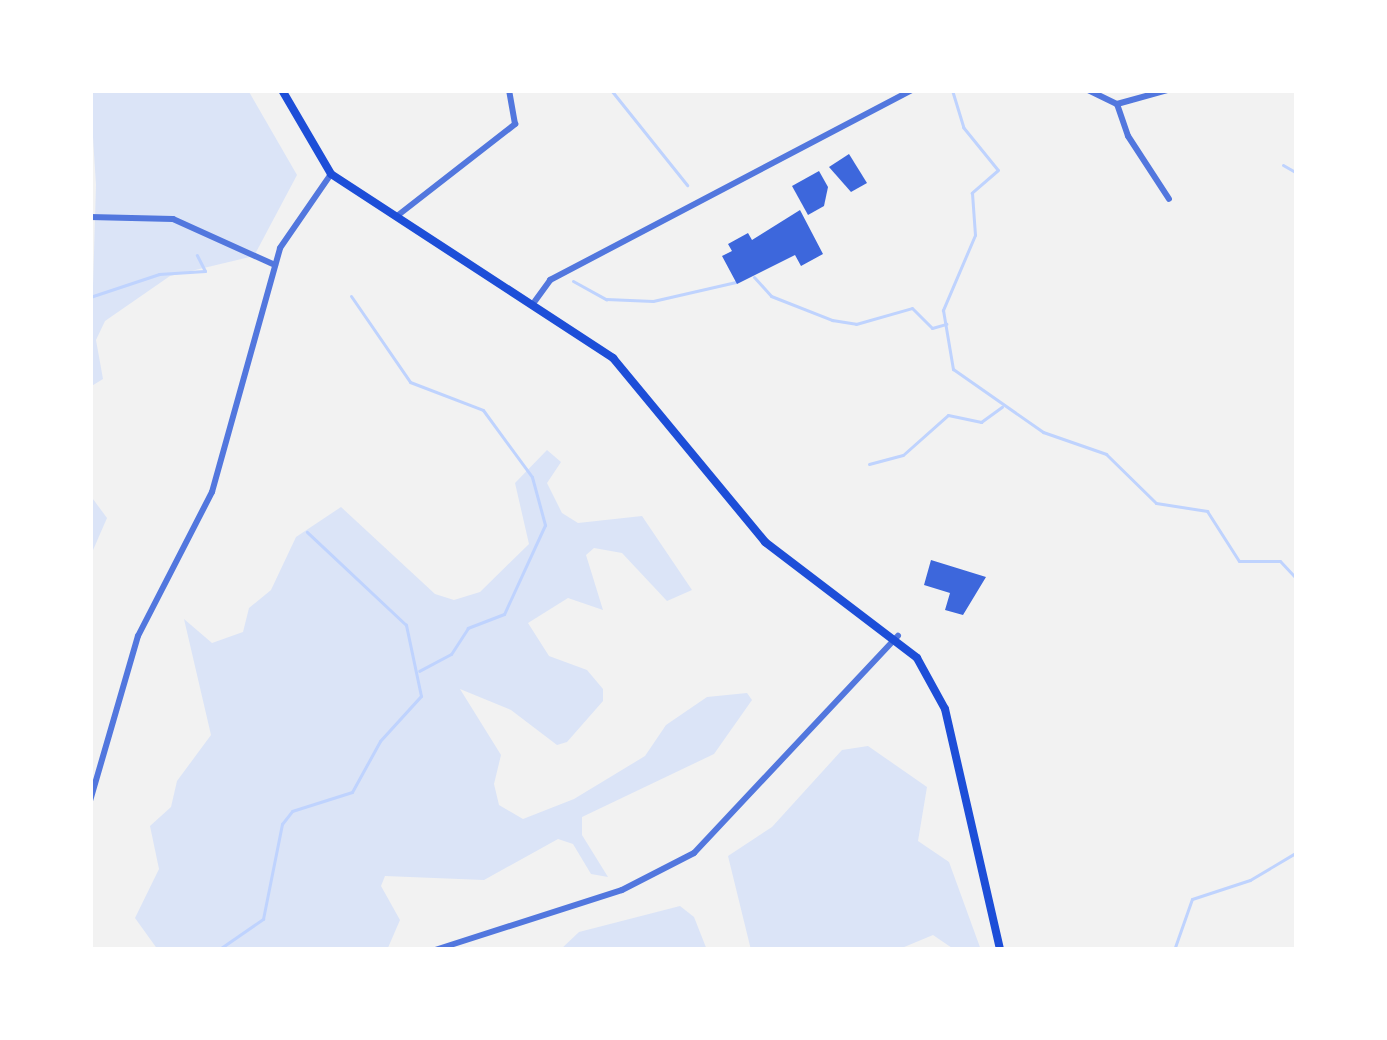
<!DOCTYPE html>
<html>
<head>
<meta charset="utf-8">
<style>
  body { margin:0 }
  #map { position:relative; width:1387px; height:1040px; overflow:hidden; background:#f2f2f2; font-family:"Crimson Pro",serif }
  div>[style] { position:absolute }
  .green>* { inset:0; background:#dbe4f7 }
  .stream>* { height:3px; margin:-1.5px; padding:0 1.5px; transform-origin:1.5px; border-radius:1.5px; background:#bfd3fe }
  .building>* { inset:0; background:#3d67dc }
  .minor>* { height:6px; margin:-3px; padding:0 3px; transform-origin:3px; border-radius:3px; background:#5277de }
  .secondary>* { height:8px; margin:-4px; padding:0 4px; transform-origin:4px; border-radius:4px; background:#1d4ed8 }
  span { translate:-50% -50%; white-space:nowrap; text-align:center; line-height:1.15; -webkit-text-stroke:12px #fff; paint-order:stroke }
  .frame { position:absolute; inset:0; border:93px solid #fff; pointer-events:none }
</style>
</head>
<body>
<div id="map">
  <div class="green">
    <div style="clip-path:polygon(90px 90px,248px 90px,297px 175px,254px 256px,170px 276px,105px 321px,96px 340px,103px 379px,90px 387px,96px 185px)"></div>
    <div style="clip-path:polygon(547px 450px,561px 462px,547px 483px,562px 513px,578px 523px,642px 516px,692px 590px,667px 601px,622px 553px,594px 548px,586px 555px,603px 610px,568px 598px,528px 623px,549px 656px,587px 670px,603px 689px,603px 701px,567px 742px,557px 745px,511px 710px,460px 689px,501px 755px,494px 784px,499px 805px,523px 819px,574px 799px,645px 756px,666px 725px,707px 697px,747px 693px,752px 700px,714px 754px,582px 817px,582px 835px,608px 877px,591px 874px,573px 844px,558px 839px,484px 880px,385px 876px,381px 886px,400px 920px,387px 950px,158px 950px,135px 918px,159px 869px,150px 826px,171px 807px,177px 781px,211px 735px,184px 619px,212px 643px,243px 632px,249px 608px,271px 590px,296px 537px,341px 507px,435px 594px,454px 600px,480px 592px,529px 544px,515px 483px)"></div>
    <div style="clip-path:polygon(90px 495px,107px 518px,90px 557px)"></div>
    <div style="clip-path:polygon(868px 746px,927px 787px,918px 841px,949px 862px,981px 950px,955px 950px,933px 935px,897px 950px,751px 950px,728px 856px,772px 827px,842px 750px)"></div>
    <div style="clip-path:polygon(680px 906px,694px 917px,707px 950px,560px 950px,579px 932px)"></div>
  </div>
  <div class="stream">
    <div style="left:611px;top:90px;width:122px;rotate:51.3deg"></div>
    <div style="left:952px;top:90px;width:39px;rotate:73deg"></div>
    <div style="left:963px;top:127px;width:55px;rotate:50.9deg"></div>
    <div style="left:998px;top:170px;width:35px;rotate:139deg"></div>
    <div style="left:972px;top:193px;width:42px;rotate:85.9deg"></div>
    <div style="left:975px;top:235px;width:82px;rotate:113.1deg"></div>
    <div style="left:943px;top:310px;width:60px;rotate:80.4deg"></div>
    <div style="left:953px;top:369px;width:110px;rotate:35deg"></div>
    <div style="left:1043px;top:432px;width:67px;rotate:19.2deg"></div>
    <div style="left:1106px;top:454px;width:70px;rotate:44.4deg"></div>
    <div style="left:1156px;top:503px;width:52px;rotate:8.9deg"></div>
    <div style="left:1207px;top:511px;width:59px;rotate:57.4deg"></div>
    <div style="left:1239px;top:561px;width:41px"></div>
    <div style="left:1280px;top:561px;width:25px;rotate:47deg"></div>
    <div style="left:1283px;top:165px;width:16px;rotate:30deg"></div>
    <div style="left:754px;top:277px;width:25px;rotate:48deg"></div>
    <div style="left:771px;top:296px;width:66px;rotate:21.5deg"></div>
    <div style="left:832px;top:320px;width:24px;rotate:9deg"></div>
    <div style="left:856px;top:324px;width:58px;rotate:-15.9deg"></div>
    <div style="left:912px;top:308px;width:28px;rotate:45deg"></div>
    <div style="left:932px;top:328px;width:15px;rotate:-16deg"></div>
    <div style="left:573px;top:281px;width:38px;rotate:29deg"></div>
    <div style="left:606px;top:299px;width:47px;rotate:2.4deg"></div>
    <div style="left:653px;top:301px;width:85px;rotate:-12.9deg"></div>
    <div style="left:351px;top:296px;width:104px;rotate:55.5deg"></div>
    <div style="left:410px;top:382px;width:78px;rotate:21deg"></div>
    <div style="left:483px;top:410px;width:83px;rotate:53.8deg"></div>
    <div style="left:532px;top:477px;width:50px;rotate:74.8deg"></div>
    <div style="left:545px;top:525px;width:98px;rotate:114.7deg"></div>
    <div style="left:504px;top:614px;width:39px;rotate:159deg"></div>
    <div style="left:468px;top:628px;width:31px;rotate:123deg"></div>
    <div style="left:451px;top:654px;width:36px;rotate:152deg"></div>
    <div style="left:90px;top:297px;width:73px;rotate:-18.4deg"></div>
    <div style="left:159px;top:274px;width:46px;rotate:-3.7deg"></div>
    <div style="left:205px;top:271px;width:18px;rotate:-117deg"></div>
    <div style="left:869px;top:464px;width:35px;rotate:-15deg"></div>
    <div style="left:903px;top:455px;width:60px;rotate:-41.6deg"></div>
    <div style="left:948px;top:415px;width:34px;rotate:12deg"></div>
    <div style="left:981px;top:422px;width:26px;rotate:-36deg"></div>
    <div style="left:218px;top:950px;width:55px;rotate:-34.6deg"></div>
    <div style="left:263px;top:919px;width:97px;rotate:-78.7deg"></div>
    <div style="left:282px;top:824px;width:16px;rotate:-52deg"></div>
    <div style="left:292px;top:811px;width:63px;rotate:-17.6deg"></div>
    <div style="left:352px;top:792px;width:58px;rotate:-61.2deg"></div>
    <div style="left:380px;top:741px;width:61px;rotate:-47.7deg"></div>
    <div style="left:421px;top:696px;width:73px;rotate:-101.9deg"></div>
    <div style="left:406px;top:625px;width:136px;rotate:-136.8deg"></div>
    <div style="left:1174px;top:950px;width:54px;rotate:-70.6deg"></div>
    <div style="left:1192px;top:899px;width:61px;rotate:-18.1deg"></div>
    <div style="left:1250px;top:880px;width:55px;rotate:-30.8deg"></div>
  </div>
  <div class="building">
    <div style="clip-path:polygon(849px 154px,867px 183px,851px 192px,829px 167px)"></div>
    <div style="clip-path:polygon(819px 171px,828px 187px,824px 206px,808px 215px,792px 186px)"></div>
    <div style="clip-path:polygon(800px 210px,823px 254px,801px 266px,795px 255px,737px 284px,722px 256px,732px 251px,728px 244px,748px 233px,752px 240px)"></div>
    <div style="clip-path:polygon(931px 560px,986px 577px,963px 615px,945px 610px,950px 593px,924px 585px)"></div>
  </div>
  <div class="minor">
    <div style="left:1088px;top:90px;width:32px;rotate:26deg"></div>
    <div style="left:1117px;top:104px;width:53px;rotate:-15.4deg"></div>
    <div style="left:1117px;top:104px;width:34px;rotate:71deg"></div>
    <div style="left:1128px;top:136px;width:75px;rotate:56.9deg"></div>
    <div style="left:397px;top:216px;width:150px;rotate:-37.9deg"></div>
    <div style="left:515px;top:124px;width:35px;rotate:-100deg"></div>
    <div style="left:90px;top:217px;width:83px;rotate:1.4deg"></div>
    <div style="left:173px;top:219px;width:112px;rotate:24.3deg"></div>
    <div style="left:535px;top:301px;width:26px;rotate:-54deg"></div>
    <div style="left:550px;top:280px;width:409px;rotate:-27.7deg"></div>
    <div style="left:90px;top:801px;width:172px;rotate:-73.8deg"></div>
    <div style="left:138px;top:636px;width:162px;rotate:-62.8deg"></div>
    <div style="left:212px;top:492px;width:253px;rotate:-74.4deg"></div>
    <div style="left:280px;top:248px;width:90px;rotate:-55.4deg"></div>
    <div style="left:435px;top:950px;width:196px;rotate:-17.8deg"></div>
    <div style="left:622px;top:890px;width:81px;rotate:-27.2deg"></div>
    <div style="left:694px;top:853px;width:298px;rotate:-46.8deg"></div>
  </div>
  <div class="secondary">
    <div style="left:282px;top:90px;width:97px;rotate:59.7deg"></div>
    <div style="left:331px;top:174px;width:337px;rotate:33.1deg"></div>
    <div style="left:613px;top:358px;width:239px;rotate:50.4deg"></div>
    <div style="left:765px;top:542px;width:191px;rotate:37.3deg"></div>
    <div style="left:917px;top:658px;width:58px;rotate:61.2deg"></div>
    <div style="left:945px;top:709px;width:247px;rotate:77.1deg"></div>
  </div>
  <div class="frame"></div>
</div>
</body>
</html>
